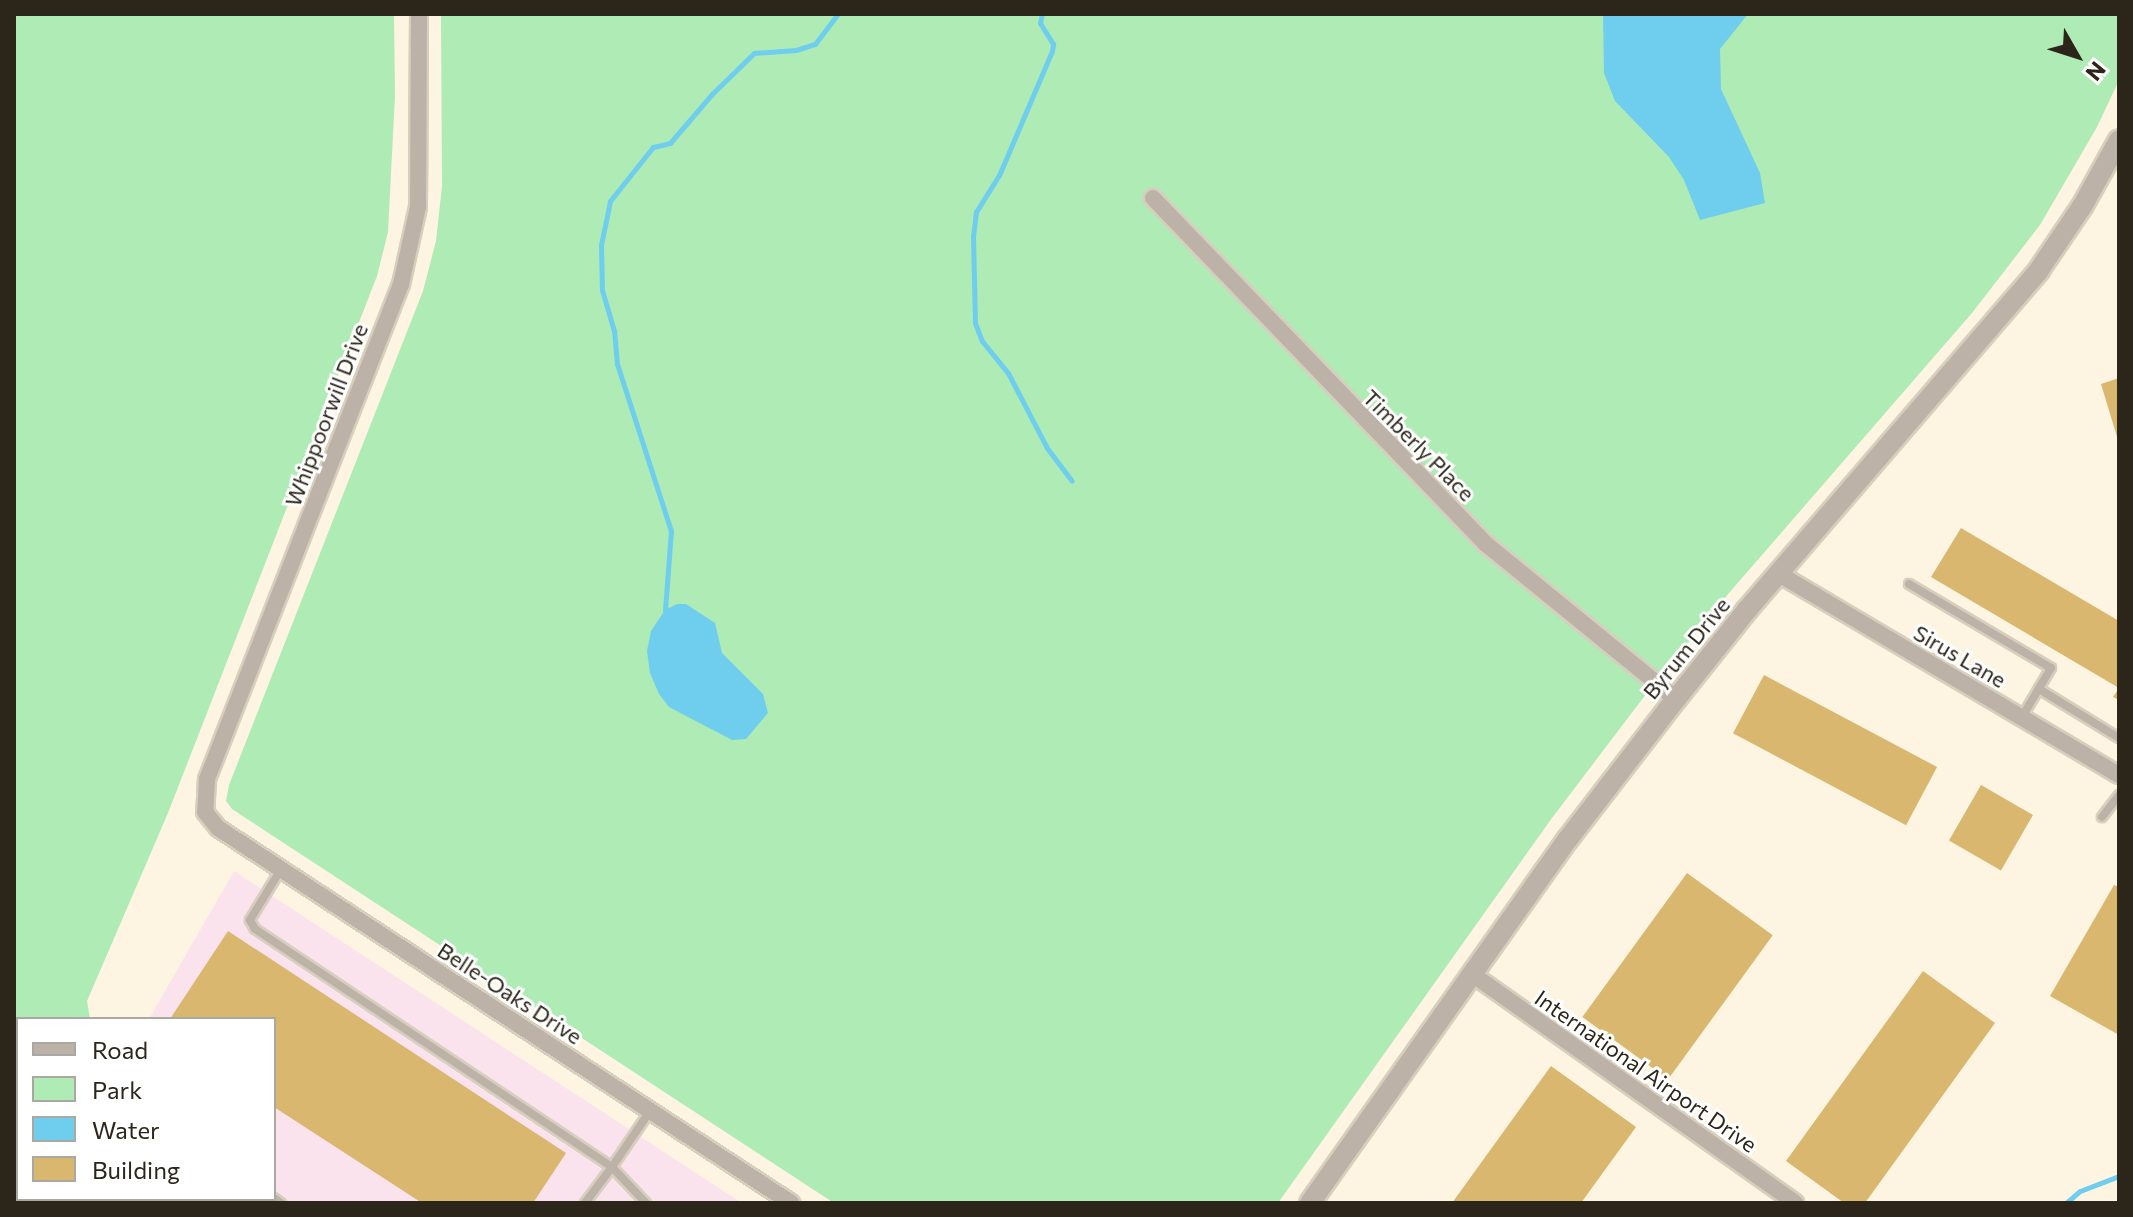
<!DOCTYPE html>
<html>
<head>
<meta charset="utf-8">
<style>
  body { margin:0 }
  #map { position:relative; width:2133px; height:1217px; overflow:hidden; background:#fdf4e1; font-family:Commissioner,sans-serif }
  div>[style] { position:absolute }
  .industrial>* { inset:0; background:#fbe3ee }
  .green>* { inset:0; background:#afebb5 }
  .water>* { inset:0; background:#6fcdee }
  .stream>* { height:5px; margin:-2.5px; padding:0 2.5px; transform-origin:2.5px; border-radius:2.5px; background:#6fcdee }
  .building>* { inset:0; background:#d9b76e; transform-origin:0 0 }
  .roads { filter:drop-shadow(2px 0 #d7cfbd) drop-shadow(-2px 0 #d7cfbd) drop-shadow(0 2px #d7cfbd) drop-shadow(0 -2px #d7cfbd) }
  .service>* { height:8px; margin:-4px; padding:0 4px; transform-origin:4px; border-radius:4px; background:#bdb2a7 }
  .minor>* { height:16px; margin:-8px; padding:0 8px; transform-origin:8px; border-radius:8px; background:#bdb2a7 }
  .tertiary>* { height:20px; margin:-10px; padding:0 10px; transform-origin:10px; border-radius:10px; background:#bdb2a7 }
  span { translate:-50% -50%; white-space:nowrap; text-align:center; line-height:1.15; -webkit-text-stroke:6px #fff; paint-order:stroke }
  .street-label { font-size:22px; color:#2b251a }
  .frame { position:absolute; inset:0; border:16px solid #2b251a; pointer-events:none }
  .legend { position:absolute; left:16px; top:1017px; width:260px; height:184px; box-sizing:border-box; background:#fff; border:2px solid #aaa8a3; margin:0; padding:10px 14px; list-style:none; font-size:24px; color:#2b251a }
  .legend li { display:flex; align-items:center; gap:16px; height:40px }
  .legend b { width:40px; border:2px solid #aaa8a3 }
  .north { position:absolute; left:2037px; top:16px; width:80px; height:80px; -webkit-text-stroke:6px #fff; paint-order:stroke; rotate:129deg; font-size:22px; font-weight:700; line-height:32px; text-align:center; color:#2b251a }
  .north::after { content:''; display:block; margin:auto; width:28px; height:36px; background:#2b251a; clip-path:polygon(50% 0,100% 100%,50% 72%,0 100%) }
</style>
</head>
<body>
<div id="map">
  <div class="industrial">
    <div style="clip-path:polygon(234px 871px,742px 1203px,208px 1203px,202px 1199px,274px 1199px,274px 1019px,149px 1019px)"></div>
  </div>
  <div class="green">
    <div style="clip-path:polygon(14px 14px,394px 14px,395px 96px,388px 232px,377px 276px,168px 813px,87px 1001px,90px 1019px,18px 1019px,18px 1199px,202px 1199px,208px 1203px,14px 1203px)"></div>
    <div style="clip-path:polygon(441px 14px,2119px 14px,2119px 80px,2097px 127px,2040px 225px,1972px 313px,1729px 593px,1640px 702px,1552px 818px,1278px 1203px,834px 1203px,232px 809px,226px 801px,229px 785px,423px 291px,436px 241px,442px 186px)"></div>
  </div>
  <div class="water">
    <div style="clip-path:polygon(1603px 14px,1748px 14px,1720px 49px,1721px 89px,1760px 173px,1765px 203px,1700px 220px,1684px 180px,1669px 157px,1615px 101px,1604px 73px)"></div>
    <div style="clip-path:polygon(677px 604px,686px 604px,715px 623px,722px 653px,763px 694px,768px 713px,746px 739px,732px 740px,669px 707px,659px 694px,650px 673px,647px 651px,651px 631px,665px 610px)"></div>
  </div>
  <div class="stream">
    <div style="left:1042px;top:14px;width:9px;rotate:103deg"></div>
    <div style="left:1040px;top:23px;width:25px;rotate:58deg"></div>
    <div style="left:1053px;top:44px;width:7px;rotate:98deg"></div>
    <div style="left:1052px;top:51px;width:135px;rotate:113.1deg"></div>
    <div style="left:999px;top:175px;width:44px;rotate:121.9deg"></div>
    <div style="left:976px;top:212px;width:24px;rotate:97deg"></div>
    <div style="left:973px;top:236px;width:87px;rotate:88.7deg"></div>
    <div style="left:975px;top:323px;width:19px;rotate:69deg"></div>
    <div style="left:982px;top:341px;width:41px;rotate:50.9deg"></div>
    <div style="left:1008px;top:373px;width:85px;rotate:62.5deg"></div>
    <div style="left:1047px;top:448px;width:41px;rotate:52.9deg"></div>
    <div style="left:665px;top:610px;width:79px;rotate:-85.7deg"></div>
    <div style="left:671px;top:531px;width:176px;rotate:-107.9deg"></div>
    <div style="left:617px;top:364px;width:33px;rotate:-95deg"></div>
    <div style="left:614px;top:331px;width:43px;rotate:-106.3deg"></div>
    <div style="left:602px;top:290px;width:45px;rotate:-91.3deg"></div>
    <div style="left:601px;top:245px;width:45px;rotate:-78.4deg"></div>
    <div style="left:610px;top:201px;width:69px;rotate:-51.5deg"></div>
    <div style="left:653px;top:147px;width:17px;rotate:-13deg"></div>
    <div style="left:670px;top:143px;width:65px;rotate:-49.4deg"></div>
    <div style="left:712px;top:94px;width:59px;rotate:-44.3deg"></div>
    <div style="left:754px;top:53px;width:42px;rotate:-4.1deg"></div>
    <div style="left:796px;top:50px;width:20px;rotate:-18deg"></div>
    <div style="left:815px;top:44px;width:38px;rotate:-53deg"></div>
    <div style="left:2066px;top:1203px;width:18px;rotate:-41deg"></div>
    <div style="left:2080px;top:1191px;width:42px;rotate:-21deg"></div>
  </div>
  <div class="building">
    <div style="clip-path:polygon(2119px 378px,2119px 440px,2118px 440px,2101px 384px)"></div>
    <div style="clip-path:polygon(1961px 528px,2119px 621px,2119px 700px,2113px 697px,2119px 688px,1931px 577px)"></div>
    <div style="left:1764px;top:675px;width:196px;height:66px;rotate:28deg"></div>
    <div style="left:1981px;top:785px;width:60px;height:64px;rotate:30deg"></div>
    <div style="left:1687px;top:873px;width:106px;height:178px;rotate:36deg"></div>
    <div style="clip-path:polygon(2114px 885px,2119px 887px,2119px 1035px,2050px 996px)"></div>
    <div style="clip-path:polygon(228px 931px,566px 1153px,533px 1203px,422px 1203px,274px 1107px,274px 1019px,170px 1019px)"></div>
    <div style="clip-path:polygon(1923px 971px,1995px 1023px,1865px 1203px,1844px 1203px,1786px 1161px)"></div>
    <div style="clip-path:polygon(1551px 1066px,1636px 1127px,1581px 1203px,1452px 1203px)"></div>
  </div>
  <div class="roads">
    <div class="service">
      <div style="left:1909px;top:584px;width:165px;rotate:30.6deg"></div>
      <div style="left:2051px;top:668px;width:57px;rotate:120.6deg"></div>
      <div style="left:2039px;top:689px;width:94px;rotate:31.5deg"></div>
      <div style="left:2102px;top:817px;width:28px;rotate:-52deg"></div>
      <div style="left:281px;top:869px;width:60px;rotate:121.3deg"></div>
      <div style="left:250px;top:920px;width:10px;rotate:61deg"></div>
      <div style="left:255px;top:929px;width:429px;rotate:33.7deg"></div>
      <div style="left:612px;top:1167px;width:45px;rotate:126.9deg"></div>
      <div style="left:274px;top:1198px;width:9px;rotate:36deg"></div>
      <div style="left:646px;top:1203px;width:50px;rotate:-133.4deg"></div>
      <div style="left:612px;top:1167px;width:68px;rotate:-55.8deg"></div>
    </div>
    <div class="minor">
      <div style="left:419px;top:14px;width:193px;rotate:90.3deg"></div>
      <div style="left:418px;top:207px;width:79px;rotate:102.4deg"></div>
      <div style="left:401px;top:284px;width:532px;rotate:111.4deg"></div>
      <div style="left:207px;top:779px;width:33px;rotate:93deg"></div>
      <div style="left:205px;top:812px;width:21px;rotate:51deg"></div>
      <div style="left:218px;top:828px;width:685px;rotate:33.2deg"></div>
      <div style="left:1153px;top:198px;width:480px;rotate:46.1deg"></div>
      <div style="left:1486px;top:544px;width:245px;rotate:39.2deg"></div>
      <div style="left:1779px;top:574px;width:395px;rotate:30.6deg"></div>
      <div style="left:1472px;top:974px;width:396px;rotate:35.3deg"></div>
    </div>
    <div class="tertiary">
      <div style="left:1310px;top:1203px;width:446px;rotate:-54.7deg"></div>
      <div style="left:1568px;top:839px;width:177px;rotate:-52.4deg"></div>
      <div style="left:1676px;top:699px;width:114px;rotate:-51.4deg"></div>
      <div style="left:1747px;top:610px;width:448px;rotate:-49.3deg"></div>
      <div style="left:2039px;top:270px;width:78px;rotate:-55.9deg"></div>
      <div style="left:2083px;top:205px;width:74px;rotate:-61deg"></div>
    </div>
  </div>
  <div class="street-label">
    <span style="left:326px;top:415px;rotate:-69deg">Whippoorwill Drive</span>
    <span style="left:1419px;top:445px;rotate:45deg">Timberly Place</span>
    <span style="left:1686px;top:648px;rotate:-51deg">Byrum Drive</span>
    <span style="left:1960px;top:656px;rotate:30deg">Sirus Lane</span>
    <span style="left:510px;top:993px;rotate:33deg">Belle-Oaks Drive</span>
    <span style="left:1646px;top:1071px;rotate:35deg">International Airport Drive</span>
  </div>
  <div class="frame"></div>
  <ul class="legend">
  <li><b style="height:10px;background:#bdb2a7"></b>Road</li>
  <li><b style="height:22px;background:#afebb5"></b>Park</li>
  <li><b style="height:22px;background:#6fcdee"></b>Water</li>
  <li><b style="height:22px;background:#d9b76e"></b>Building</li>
  </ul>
  <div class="north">N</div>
</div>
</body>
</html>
